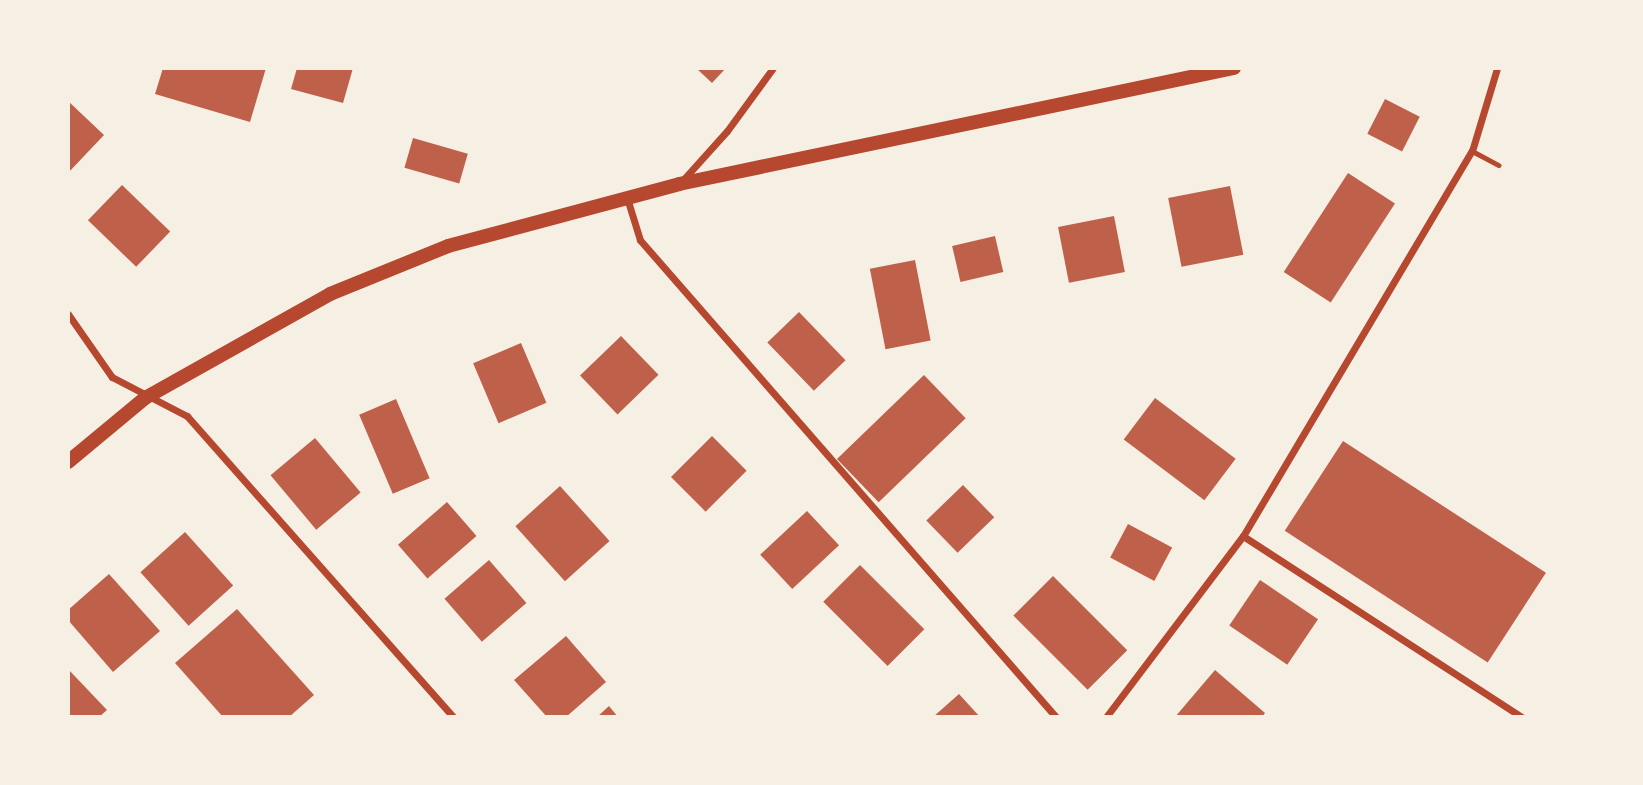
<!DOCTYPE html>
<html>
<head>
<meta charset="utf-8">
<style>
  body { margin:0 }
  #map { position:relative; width:1643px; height:785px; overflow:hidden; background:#f6efe4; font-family:Lora,serif }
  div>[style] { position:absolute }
  .building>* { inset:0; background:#bf614a; transform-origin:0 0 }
  .service>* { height:5px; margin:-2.5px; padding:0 2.5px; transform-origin:2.5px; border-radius:2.5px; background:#b5482f }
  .minor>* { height:7px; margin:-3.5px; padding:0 3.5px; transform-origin:3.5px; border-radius:3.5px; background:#b5482f }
  .secondary>* { height:14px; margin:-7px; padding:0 7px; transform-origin:7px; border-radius:7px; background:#b5482f }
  span { translate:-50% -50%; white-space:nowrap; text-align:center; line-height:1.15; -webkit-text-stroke:5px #f6efe4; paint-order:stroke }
  .frame { position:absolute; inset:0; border:70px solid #f6efe4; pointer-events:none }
</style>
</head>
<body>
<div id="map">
  <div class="building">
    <div style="clip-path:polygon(163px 68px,266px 68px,250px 122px,155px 94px)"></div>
    <div style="clip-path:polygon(297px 68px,353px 68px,343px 103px,291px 89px)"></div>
    <div style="clip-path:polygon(696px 68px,726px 68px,712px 83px)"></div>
    <div style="left:1385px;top:99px;width:39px;height:39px;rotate:27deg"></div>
    <div style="clip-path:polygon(68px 101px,104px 135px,68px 173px)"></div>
    <div style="left:413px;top:138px;width:57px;height:31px;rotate:16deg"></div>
    <div style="left:1348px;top:173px;width:56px;height:118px;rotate:33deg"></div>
    <div style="left:122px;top:185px;width:67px;height:49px;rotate:44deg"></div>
    <div style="left:1230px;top:186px;width:70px;height:63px;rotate:79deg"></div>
    <div style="left:1114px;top:216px;width:57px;height:57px;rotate:79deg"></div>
    <div style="left:995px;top:236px;width:37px;height:44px;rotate:77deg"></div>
    <div style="left:915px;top:260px;width:82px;height:46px;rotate:79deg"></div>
    <div style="left:799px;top:312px;width:67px;height:44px;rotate:46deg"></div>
    <div style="left:621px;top:336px;width:54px;height:57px;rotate:46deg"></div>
    <div style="left:521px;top:343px;width:65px;height:52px;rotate:67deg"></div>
    <div style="left:924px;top:375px;width:60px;height:121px;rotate:46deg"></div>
    <div style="left:1155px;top:398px;width:101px;height:52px;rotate:37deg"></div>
    <div style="left:396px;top:399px;width:86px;height:40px;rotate:67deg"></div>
    <div style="left:712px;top:436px;width:49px;height:58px;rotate:45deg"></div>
    <div style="left:315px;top:438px;width:71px;height:58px;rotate:50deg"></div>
    <div style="left:1343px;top:441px;width:242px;height:107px;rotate:33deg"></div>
    <div style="left:963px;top:485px;width:45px;height:51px;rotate:46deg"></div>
    <div style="left:560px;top:486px;width:74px;height:60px;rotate:48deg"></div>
    <div style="left:447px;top:502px;width:45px;height:65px;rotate:49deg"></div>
    <div style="left:807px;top:511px;width:47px;height:64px;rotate:47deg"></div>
    <div style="left:1128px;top:524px;width:50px;height:38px;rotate:28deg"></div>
    <div style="left:185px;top:532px;width:72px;height:60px;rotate:48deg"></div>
    <div style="left:489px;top:560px;width:57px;height:59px;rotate:49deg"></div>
    <div style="left:860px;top:565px;width:91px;height:52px;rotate:45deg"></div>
    <div style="clip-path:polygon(109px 574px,160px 631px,113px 672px,68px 620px,68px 610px)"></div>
    <div style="left:1053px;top:576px;width:105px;height:56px;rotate:45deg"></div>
    <div style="left:1260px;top:580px;width:70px;height:55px;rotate:34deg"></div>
    <div style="clip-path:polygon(237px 609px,314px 695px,289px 717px,223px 717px,175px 663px)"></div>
    <div style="clip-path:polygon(566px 636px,606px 682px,566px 717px,547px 717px,514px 680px)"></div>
    <div style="clip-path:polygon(68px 669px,107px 710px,99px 717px,68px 717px)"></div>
    <div style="clip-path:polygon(1215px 670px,1265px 713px,1262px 717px,1175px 717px)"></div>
    <div style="clip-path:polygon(959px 694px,980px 717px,933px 717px)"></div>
    <div style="clip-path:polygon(609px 706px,618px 717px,597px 717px)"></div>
  </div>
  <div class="service">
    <div style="left:1472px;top:151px;width:30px;rotate:28deg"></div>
  </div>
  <div class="minor">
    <div style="left:682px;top:181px;width:67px;rotate:-48deg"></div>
    <div style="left:727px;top:131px;width:78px;rotate:-53.9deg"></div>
    <div style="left:627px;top:198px;width:44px;rotate:72.8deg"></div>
    <div style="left:640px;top:240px;width:633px;rotate:48.91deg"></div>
    <div style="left:68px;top:314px;width:77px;rotate:55.1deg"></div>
    <div style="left:112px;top:377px;width:85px;rotate:27.5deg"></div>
    <div style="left:187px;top:416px;width:402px;rotate:48.5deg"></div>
    <div style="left:1243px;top:536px;width:333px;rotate:33deg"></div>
    <div style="left:1106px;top:717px;width:227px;rotate:-52.9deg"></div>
    <div style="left:1243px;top:536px;width:448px;rotate:-59.3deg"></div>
    <div style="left:1472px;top:151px;width:87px;rotate:-73.2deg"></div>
  </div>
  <div class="secondary">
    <div style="left:68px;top:462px;width:100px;rotate:-39.7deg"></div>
    <div style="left:145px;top:398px;width:212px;rotate:-29.3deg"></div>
    <div style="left:330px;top:294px;width:127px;rotate:-22.1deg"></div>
    <div style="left:448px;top:246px;width:239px;rotate:-15deg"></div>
    <div style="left:679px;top:184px;width:567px;rotate:-11.81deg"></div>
  </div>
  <div class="frame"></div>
</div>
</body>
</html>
